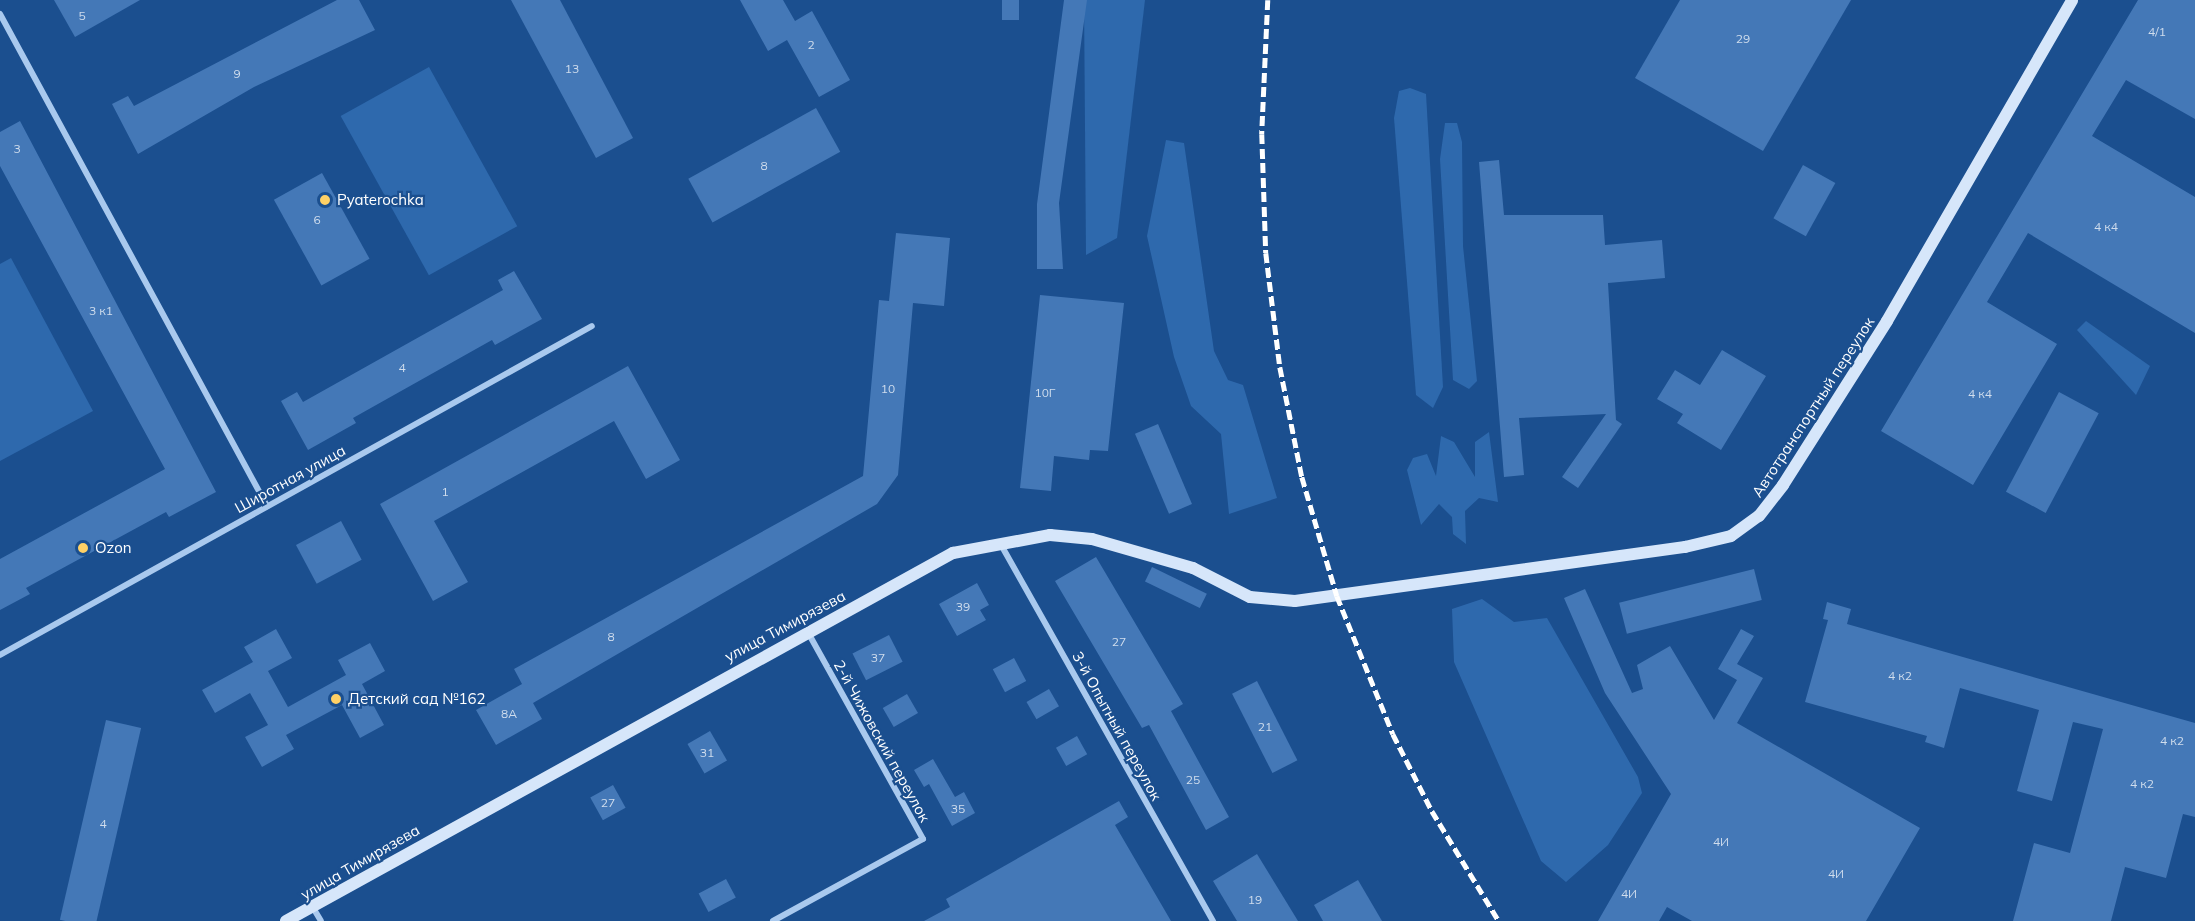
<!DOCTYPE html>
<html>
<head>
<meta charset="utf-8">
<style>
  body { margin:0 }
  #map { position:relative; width:2195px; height:921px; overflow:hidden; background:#1b4f8f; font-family:Mulish,sans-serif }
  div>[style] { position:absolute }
  .green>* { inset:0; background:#2e69ad; transform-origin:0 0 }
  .building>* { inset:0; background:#4478b7; transform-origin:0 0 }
  .street>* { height:6px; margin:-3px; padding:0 3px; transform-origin:3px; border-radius:3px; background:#a9c9ee }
  .secondary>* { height:12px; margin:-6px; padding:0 6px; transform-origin:6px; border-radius:6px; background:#d6e6fa }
  .rail>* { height:4.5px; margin-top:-2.25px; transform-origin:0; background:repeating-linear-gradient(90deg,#fff 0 10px,transparent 0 14.5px) }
  .dots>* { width:16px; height:16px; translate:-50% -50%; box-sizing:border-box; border:3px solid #1b4f8f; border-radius:50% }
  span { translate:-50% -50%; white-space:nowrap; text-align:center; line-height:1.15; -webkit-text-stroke:4.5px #1b4f8f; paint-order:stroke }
  .number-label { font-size:12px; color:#d0dded }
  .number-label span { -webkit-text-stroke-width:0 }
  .poi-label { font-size:15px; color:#fff }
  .left { translate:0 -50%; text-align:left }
  .street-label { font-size:15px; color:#fff }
</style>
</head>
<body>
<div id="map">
  <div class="green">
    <div style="clip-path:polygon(1084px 0,1145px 0,1117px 238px,1086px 255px)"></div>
    <div style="left:429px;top:67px;width:182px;height:101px;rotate:61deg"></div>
    <div style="clip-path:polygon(1410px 88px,1426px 94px,1443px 387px,1433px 408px,1416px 395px,1394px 118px,1399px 91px)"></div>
    <div style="clip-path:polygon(1445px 123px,1457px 123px,1462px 142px,1463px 246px,1477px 381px,1469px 389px,1453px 380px,1440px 159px)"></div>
    <div style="clip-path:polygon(1166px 140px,1184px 143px,1214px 351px,1228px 380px,1243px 385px,1277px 498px,1229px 514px,1221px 434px,1191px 406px,1174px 357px,1147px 236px)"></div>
    <div style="clip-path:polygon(11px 258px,93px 411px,0 461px,0 264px)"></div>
    <div style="clip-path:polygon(2086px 321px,2150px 366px,2136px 395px,2077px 330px)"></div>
    <div style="clip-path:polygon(1489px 432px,1498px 502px,1479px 498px,1465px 511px,1466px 544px,1453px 534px,1452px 517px,1439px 504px,1421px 525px,1407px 470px,1413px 458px,1427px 454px,1436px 476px,1441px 436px,1454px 442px,1475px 477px,1475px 442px)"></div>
    <div style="clip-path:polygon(1482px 599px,1514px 622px,1547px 618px,1638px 777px,1642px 793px,1608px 845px,1566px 882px,1541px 861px,1454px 662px,1452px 609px)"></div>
  </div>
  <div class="building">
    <div style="clip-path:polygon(54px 0,140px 0,75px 37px)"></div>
    <div style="clip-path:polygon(337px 0,359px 0,375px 30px,254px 87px,138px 154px,112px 104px,128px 96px,134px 106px)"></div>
    <div style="clip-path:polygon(511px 0,560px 0,633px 138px,596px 158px)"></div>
    <div style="clip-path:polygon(740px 0,783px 0,795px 21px,812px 11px,850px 80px,819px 97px,787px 40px,768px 51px)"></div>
    <div style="left:1002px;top:0;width:17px;height:20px"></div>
    <div style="clip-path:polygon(1064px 0,1087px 0,1059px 203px,1063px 269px,1037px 269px,1037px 204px)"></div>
    <div style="clip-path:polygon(1680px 0,1851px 0,1763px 151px,1635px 78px)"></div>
    <div style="clip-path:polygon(2138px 0,2195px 0,2195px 119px,2126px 80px,2092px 136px,2195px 197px,2195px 333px,2028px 233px,1987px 302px,2057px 344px,1973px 485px,1881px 431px)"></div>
    <div style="left:816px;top:108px;width:50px;height:146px;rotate:61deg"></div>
    <div style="clip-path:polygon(20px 121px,216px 492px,169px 517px,166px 512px,26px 588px,30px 594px,0 610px,0 559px,165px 469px,0 166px,0 132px)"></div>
    <div style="clip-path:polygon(1499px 160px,1504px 215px,1603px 215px,1605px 245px,1662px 240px,1665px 278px,1608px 283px,1616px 420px,1622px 424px,1578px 488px,1562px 477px,1606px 414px,1519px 418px,1524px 475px,1504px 477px,1479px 162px)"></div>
    <div style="left:1803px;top:165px;width:37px;height:61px;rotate:29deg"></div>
    <div style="left:322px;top:173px;width:98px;height:55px;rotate:61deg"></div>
    <div style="clip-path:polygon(896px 233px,950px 238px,944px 306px,913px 303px,898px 475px,877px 504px,533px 703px,542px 719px,496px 745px,476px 710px,522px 684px,514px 669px,863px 476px,879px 300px,889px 301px)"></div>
    <div style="clip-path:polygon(514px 271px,542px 319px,495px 345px,492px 340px,353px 418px,356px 423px,308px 450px,281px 401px,297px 392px,303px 402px,503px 290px,498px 280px)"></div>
    <div style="clip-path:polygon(1040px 295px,1124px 303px,1108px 451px,1090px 450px,1089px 460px,1054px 456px,1051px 491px,1020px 488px)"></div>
    <div style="clip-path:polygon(1722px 350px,1766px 376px,1721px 450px,1677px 423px,1683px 414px,1657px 399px,1675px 370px,1700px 385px)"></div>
    <div style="clip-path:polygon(628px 366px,680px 460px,646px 479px,614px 421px,434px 521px,468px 582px,433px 601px,380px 504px)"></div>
    <div style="left:2059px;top:392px;width:45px;height:113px;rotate:28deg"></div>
    <div style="left:1158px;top:424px;width:87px;height:25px;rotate:67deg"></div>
    <div style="left:341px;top:521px;width:44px;height:51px;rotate:62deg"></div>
    <div style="clip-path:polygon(1096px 557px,1183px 704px,1171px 711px,1229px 817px,1206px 830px,1149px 725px,1142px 728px,1055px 581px)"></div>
    <div style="left:1152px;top:567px;width:61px;height:16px;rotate:26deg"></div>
    <div style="left:1754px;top:569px;width:32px;height:139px;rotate:76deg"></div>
    <div style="clip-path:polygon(977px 583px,989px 605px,980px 610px,986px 620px,957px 636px,939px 604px)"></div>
    <div style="clip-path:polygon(1585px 589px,1632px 693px,1643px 689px,1637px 665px,1670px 646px,1714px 720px,1737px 680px,1718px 669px,1741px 629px,1754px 636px,1737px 664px,1763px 678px,1737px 723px,1920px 828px,1866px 921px,1692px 921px,1667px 907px,1659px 921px,1598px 921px,1671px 794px,1605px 693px,1564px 598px)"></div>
    <div style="clip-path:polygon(1827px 602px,1851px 609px,1847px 624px,2195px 723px,2195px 817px,2183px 814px,2166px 878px,2125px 867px,2111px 921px,2013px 921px,2034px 843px,2070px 853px,2103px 729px,2073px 722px,2052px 801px,2017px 791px,2039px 710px,1960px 688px,1944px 748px,1925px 742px,1927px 736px,1805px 702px,1828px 620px,1823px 619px)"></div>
    <div style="clip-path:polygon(276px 629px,292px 658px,268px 671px,288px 707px,346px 675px,338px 660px,370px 643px,385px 671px,362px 684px,384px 725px,360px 738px,342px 705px,286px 735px,294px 749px,262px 767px,245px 737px,268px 725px,250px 693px,215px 713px,202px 690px,253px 662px,244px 647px)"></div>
    <div style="left:889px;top:635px;width:30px;height:41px;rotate:63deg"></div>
    <div style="left:1014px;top:658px;width:26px;height:24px;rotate:62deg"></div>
    <div style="left:1257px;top:681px;width:89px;height:28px;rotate:63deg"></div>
    <div style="left:1049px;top:689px;width:20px;height:26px;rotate:60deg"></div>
    <div style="left:907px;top:694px;width:22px;height:28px;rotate:60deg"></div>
    <div style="left:106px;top:720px;width:36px;height:205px;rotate:13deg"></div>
    <div style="left:710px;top:731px;width:34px;height:26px;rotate:60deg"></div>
    <div style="left:1077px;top:736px;width:21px;height:24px;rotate:61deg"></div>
    <div style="clip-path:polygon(933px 759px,955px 797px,964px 792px,975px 813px,952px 826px,929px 784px,924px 787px,914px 770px)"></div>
    <div style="left:613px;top:785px;width:26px;height:26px;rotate:61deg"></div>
    <div style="clip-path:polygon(1119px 801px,1128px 817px,1115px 825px,1171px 921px,924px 921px,950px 907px,946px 899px)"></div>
    <div style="clip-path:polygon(1257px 854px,1298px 921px,1237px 921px,1213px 881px)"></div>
    <div style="left:726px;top:879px;width:21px;height:31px;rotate:62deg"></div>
    <div style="clip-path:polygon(1358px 880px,1382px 921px,1323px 921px,1314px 905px)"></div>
  </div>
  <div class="street">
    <div style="left:0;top:14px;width:560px;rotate:61.51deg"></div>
    <div style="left:1000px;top:543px;width:434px;rotate:60.6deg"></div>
    <div style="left:0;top:655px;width:677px;rotate:-29.06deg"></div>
    <div style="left:312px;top:906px;width:17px;rotate:59deg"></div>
    <div style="left:773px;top:921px;width:171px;rotate:-28.7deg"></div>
    <div style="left:923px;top:839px;width:237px;rotate:-119.1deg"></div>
  </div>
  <div class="secondary">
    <div style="left:286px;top:921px;width:762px;rotate:-28.89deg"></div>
    <div style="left:953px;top:553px;width:99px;rotate:-10.5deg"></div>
    <div style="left:1050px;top:535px;width:42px;rotate:5.4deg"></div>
    <div style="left:1092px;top:539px;width:105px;rotate:16deg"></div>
    <div style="left:1193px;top:568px;width:64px;rotate:27deg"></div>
    <div style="left:1250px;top:597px;width:45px;rotate:5.1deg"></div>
    <div style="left:1295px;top:601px;width:394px;rotate:-7.9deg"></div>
    <div style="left:1685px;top:547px;width:47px;rotate:-13.4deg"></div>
    <div style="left:1731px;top:536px;width:34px;rotate:-36deg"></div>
    <div style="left:1759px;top:516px;width:39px;rotate:-52deg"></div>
    <div style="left:1783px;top:485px;width:194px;rotate:-57.6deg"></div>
    <div style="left:1887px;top:321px;width:370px;rotate:-60deg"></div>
  </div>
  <div class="rail">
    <div style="left:1268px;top:0;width:134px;rotate:92.6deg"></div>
    <div style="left:1262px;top:134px;width:119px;rotate:88.1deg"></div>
    <div style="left:1266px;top:253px;width:115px;rotate:83deg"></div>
    <div style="left:1280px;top:367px;width:112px;rotate:78.7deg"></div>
    <div style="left:1302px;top:477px;width:124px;rotate:73.6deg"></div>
    <div style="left:1337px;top:596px;width:149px;rotate:67.9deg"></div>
    <div style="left:1393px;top:734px;width:86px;rotate:63.1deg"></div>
    <div style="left:1432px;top:811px;width:129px;rotate:58.7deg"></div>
  </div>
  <div class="dots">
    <div style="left:325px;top:200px;background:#ffd166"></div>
    <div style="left:83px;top:548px;background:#ffd166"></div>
    <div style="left:336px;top:699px;background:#ffd166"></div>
  </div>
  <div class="number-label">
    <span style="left:82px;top:16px">5</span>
    <span style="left:2157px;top:32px">4/1</span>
    <span style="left:1743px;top:39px">29</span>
    <span style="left:811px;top:45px">2</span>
    <span style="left:572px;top:69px">13</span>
    <span style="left:237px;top:74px">9</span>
    <span style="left:17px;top:149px">3</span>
    <span style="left:764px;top:166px">8</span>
    <span style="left:317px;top:220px">6</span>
    <span style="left:2106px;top:227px">4 к4</span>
    <span style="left:101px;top:311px">3 к1</span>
    <span style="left:402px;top:368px">4</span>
    <span style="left:888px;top:389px">10</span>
    <span style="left:1045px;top:393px">10Г</span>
    <span style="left:1980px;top:394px">4 к4</span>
    <span style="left:445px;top:492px">1</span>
    <span style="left:963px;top:607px">39</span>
    <span style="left:611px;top:637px">8</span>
    <span style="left:1119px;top:642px">27</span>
    <span style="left:878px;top:658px">37</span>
    <span style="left:1900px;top:676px">4 к2</span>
    <span style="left:509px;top:714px">8А</span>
    <span style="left:1265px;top:727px">21</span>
    <span style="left:2172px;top:741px">4 к2</span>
    <span style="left:707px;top:753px">31</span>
    <span style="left:1193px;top:780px">25</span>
    <span style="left:2142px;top:784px">4 к2</span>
    <span style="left:608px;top:803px">27</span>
    <span style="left:958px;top:809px">35</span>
    <span style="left:103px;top:824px">4</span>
    <span style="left:1721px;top:842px">4И</span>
    <span style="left:1836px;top:874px">4И</span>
    <span style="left:1629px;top:894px">4И</span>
    <span style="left:1255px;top:900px">19</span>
  </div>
  <div class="poi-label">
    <span class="left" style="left:337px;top:200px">Pyaterochka</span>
    <span class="left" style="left:95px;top:548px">Ozon</span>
    <span class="left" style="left:348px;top:699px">Детский сад №162</span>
  </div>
  <div class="street-label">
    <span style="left:1813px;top:407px;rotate:-57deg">Автотранспортный переулок</span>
    <span style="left:290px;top:479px;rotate:-29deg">Широтная улица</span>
    <span style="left:785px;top:626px;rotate:-28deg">улица Тимирязева</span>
    <span style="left:1117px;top:726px;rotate:61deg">3-й Опытный переулок</span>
    <span style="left:882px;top:741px;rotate:61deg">2-й Чижовский переулок</span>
    <span style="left:360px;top:862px;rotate:-30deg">улица Тимирязева</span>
  </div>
</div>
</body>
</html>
